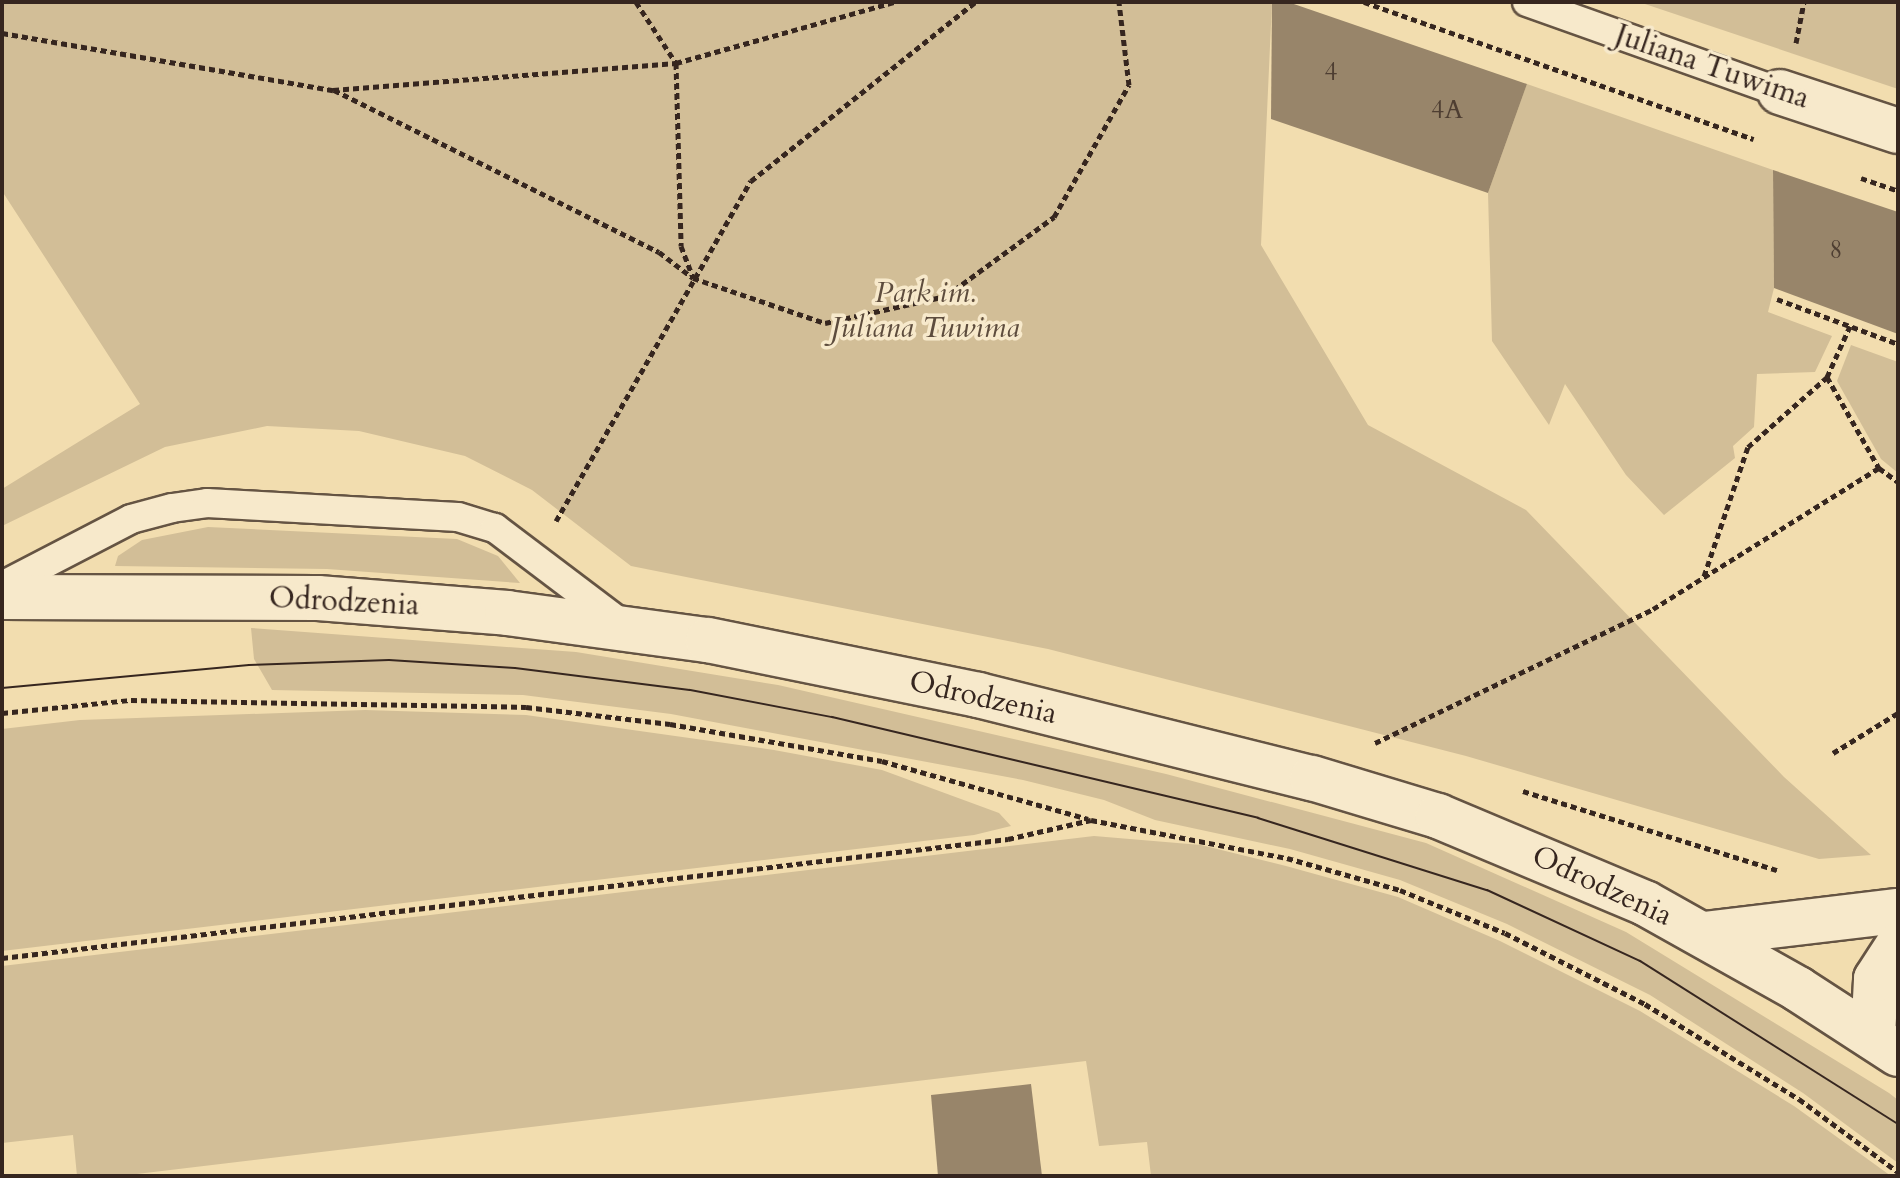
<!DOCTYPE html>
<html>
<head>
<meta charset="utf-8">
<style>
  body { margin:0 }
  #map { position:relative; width:1900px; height:1178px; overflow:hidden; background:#f2ddaf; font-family:Cardo,serif }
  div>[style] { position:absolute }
  .green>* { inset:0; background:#d2be97 }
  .building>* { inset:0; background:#98856a }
  .path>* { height:5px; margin-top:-2.5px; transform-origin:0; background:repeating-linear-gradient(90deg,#36261f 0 6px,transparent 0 10px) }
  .roads { filter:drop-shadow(2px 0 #655443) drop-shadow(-2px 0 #655443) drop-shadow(0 2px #655443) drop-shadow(0 -2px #655443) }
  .lane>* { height:28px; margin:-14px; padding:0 14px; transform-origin:14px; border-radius:14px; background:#f7e9cb }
  .street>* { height:44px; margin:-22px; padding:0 22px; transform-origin:22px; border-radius:22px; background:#f7e9cb }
  .secondary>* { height:44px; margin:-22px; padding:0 22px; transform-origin:22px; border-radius:22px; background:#f7e9cb }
  .tram>* { height:2px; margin:-1px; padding:0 1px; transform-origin:1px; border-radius:1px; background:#36261f }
  span { translate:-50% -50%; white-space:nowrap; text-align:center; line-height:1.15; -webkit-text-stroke:7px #f7e9cb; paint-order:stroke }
  .number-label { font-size:26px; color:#4e3e32 }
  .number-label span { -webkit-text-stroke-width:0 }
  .street-label { font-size:30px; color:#36261f }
  .park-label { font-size:30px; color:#5d4c3d; font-style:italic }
  .frame { position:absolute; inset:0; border:4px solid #36261f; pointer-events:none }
</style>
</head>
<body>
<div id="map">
  <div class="green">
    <div style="clip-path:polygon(2px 2px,1272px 2px,1261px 245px,1368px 425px,1526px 510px,1784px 777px,1871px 855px,1819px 859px,1466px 756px,1048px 649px,631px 566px,532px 490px,465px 456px,359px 431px,267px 426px,165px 447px,2px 526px,2px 489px,140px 404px,2px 191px)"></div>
    <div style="clip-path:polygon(1639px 2px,1898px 2px,1898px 89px)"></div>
    <div style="clip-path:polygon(1527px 84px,1773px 170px,1774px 288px,1768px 312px,1832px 336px,1815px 372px,1757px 374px,1754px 427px,1733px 446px,1735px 458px,1664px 515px,1626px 475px,1565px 384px,1549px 425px,1492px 341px,1488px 193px)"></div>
    <div style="clip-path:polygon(1851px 345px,1898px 362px,1898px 473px,1881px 459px,1837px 381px)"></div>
    <div style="clip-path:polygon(208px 527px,457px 539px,498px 556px,520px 583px,327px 569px,115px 566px,118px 556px,142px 540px)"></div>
    <div style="clip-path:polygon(251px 628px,576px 652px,778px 685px,1166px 774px,1426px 843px,1626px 932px,1889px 1093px,1898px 1100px,1898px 1163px,1803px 1093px,1650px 995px,1507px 924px,1400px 880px,1290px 849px,1155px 820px,1104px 800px,1023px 780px,671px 714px,523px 695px,272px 690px,254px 659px)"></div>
    <div style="clip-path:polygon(365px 710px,526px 715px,774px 750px,882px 770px,999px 813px,1011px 826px,974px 835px,2px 951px,2px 729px,80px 720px)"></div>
    <div style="clip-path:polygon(1094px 836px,1201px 845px,1286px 866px,1398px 897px,1500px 941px,1640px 1011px,1794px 1106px,1891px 1176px,1151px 1176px,1147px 1142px,1099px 1146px,1086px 1061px,120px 1176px,77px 1176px,73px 1135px,2px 1143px,2px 966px)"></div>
  </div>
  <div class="building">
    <div style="clip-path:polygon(1272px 2px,1288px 2px,1527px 84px,1488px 193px,1271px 119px)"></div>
    <div style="clip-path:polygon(1773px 170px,1898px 212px,1898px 334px,1774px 288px)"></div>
    <div style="clip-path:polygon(1031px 1084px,1042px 1176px,938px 1176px,931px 1095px)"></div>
  </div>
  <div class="path">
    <div style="left:636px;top:2px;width:73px;rotate:56.7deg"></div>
    <div style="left:676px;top:63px;width:183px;rotate:88.4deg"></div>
    <div style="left:681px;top:246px;width:34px;rotate:69deg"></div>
    <div style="left:693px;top:278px;width:139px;rotate:18.8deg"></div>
    <div style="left:825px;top:323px;width:124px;rotate:-12.6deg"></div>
    <div style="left:946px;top:296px;width:134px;rotate:-36.2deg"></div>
    <div style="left:1054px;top:217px;width:152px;rotate:-60.4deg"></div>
    <div style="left:1129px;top:85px;width:84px;rotate:-96.9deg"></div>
    <div style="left:1364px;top:2px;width:413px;rotate:19.4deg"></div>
    <div style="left:2px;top:33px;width:336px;rotate:9.8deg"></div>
    <div style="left:333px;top:90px;width:344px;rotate:-4.5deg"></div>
    <div style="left:676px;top:63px;width:227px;rotate:-15.6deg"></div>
    <div style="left:1796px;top:43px;width:42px;rotate:-79deg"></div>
    <div style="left:334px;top:90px;width:363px;rotate:26.5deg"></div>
    <div style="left:659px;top:252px;width:43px;rotate:37.4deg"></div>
    <div style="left:1861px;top:178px;width:39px;rotate:19deg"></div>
    <div style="left:1777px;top:299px;width:129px;rotate:20.4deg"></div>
    <div style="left:1827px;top:377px;width:56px;rotate:-65.7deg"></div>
    <div style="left:556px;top:521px;width:392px;rotate:-60.2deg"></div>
    <div style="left:751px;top:181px;width:287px;rotate:-38.6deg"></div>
    <div style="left:1704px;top:576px;width:136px;rotate:-71.2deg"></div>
    <div style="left:1748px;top:447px;width:106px;rotate:-41.5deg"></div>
    <div style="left:1827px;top:377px;width:105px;rotate:60.3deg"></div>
    <div style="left:1879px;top:468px;width:24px;rotate:36deg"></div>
    <div style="left:2px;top:713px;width:130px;rotate:-5.8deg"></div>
    <div style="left:131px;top:700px;width:395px;rotate:1deg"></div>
    <div style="left:526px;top:707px;width:145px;rotate:6.7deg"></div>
    <div style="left:670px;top:724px;width:215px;rotate:9.9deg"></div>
    <div style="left:882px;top:761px;width:214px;rotate:15.7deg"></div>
    <div style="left:1375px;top:743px;width:309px;rotate:-25.7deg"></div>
    <div style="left:1653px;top:609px;width:266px;rotate:-32deg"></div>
    <div style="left:1833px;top:753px;width:76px;rotate:-31.6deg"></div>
    <div style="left:1523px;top:791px;width:266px;rotate:17.3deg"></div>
    <div style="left:2px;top:958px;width:1013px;rotate:-6.75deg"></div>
    <div style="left:1008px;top:839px;width:85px;rotate:-12.9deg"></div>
    <div style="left:1091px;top:820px;width:200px;rotate:11deg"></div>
    <div style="left:1287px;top:858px;width:117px;rotate:15.8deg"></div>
    <div style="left:1400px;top:890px;width:113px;rotate:22.3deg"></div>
    <div style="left:1505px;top:933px;width:157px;rotate:26.9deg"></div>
    <div style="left:1645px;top:1004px;width:181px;rotate:31.7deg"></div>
    <div style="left:1799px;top:1099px;width:123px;rotate:36.4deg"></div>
  </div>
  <div class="roads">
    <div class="lane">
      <div style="left:1527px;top:2px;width:269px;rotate:19.6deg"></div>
      <div style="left:2px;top:586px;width:145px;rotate:-27.4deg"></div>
      <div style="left:131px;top:519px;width:42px;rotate:-15deg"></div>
      <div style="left:172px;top:508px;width:35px;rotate:-8deg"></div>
      <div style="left:207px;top:503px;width:251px;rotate:3.2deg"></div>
      <div style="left:458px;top:517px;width:39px;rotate:17deg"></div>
      <div style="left:495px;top:528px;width:164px;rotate:37.1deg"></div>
    </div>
    <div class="street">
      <div style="left:1780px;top:92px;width:124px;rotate:18.3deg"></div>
    </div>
    <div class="secondary">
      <div style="left:2px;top:597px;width:316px;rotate:0.2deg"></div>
      <div style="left:318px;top:598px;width:190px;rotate:4.5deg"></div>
      <div style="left:507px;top:613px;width:203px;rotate:7.7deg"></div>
      <div style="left:708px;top:640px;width:276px;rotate:11.5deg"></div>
      <div style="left:978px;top:695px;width:344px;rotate:14deg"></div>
      <div style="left:1312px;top:778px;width:132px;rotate:16.8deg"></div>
      <div style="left:1438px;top:816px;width:225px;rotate:22.8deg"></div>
      <div style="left:1645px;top:903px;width:176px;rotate:29.3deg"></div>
      <div style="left:1798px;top:989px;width:119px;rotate:33deg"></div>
      <div style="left:1704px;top:934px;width:195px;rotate:-6.8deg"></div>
      <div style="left:1873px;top:1037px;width:58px;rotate:-87deg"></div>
      <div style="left:1876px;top:979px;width:40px;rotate:-57.1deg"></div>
    </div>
  </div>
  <div class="tram">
    <div style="left:2px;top:688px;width:248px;rotate:-5.3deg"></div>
    <div style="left:249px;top:665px;width:140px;rotate:-2deg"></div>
    <div style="left:389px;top:660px;width:126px;rotate:3.6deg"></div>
    <div style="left:515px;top:668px;width:176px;rotate:7.2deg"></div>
    <div style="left:690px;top:690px;width:145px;rotate:10.8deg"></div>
    <div style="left:832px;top:717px;width:438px;rotate:13.3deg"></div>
    <div style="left:1258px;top:818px;width:240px;rotate:17.5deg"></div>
    <div style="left:1487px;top:890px;width:169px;rotate:24.9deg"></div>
    <div style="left:1640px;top:961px;width:305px;rotate:32.3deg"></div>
  </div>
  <div class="number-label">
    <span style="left:1331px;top:72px">4</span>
    <span style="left:1447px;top:110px">4A</span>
    <span style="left:1836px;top:250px">8</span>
  </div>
  <div class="street-label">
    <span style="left:1712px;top:67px;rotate:19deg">Juliana Tuwima</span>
    <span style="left:344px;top:602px;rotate:3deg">Odrodzenia</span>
    <span style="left:983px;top:698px;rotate:13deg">Odrodzenia</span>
    <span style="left:1602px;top:886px;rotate:25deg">Odrodzenia</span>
  </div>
  <div class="park-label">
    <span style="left:925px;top:310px">Park im.<br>Juliana Tuwima</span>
  </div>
  <div class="frame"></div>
</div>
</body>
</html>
